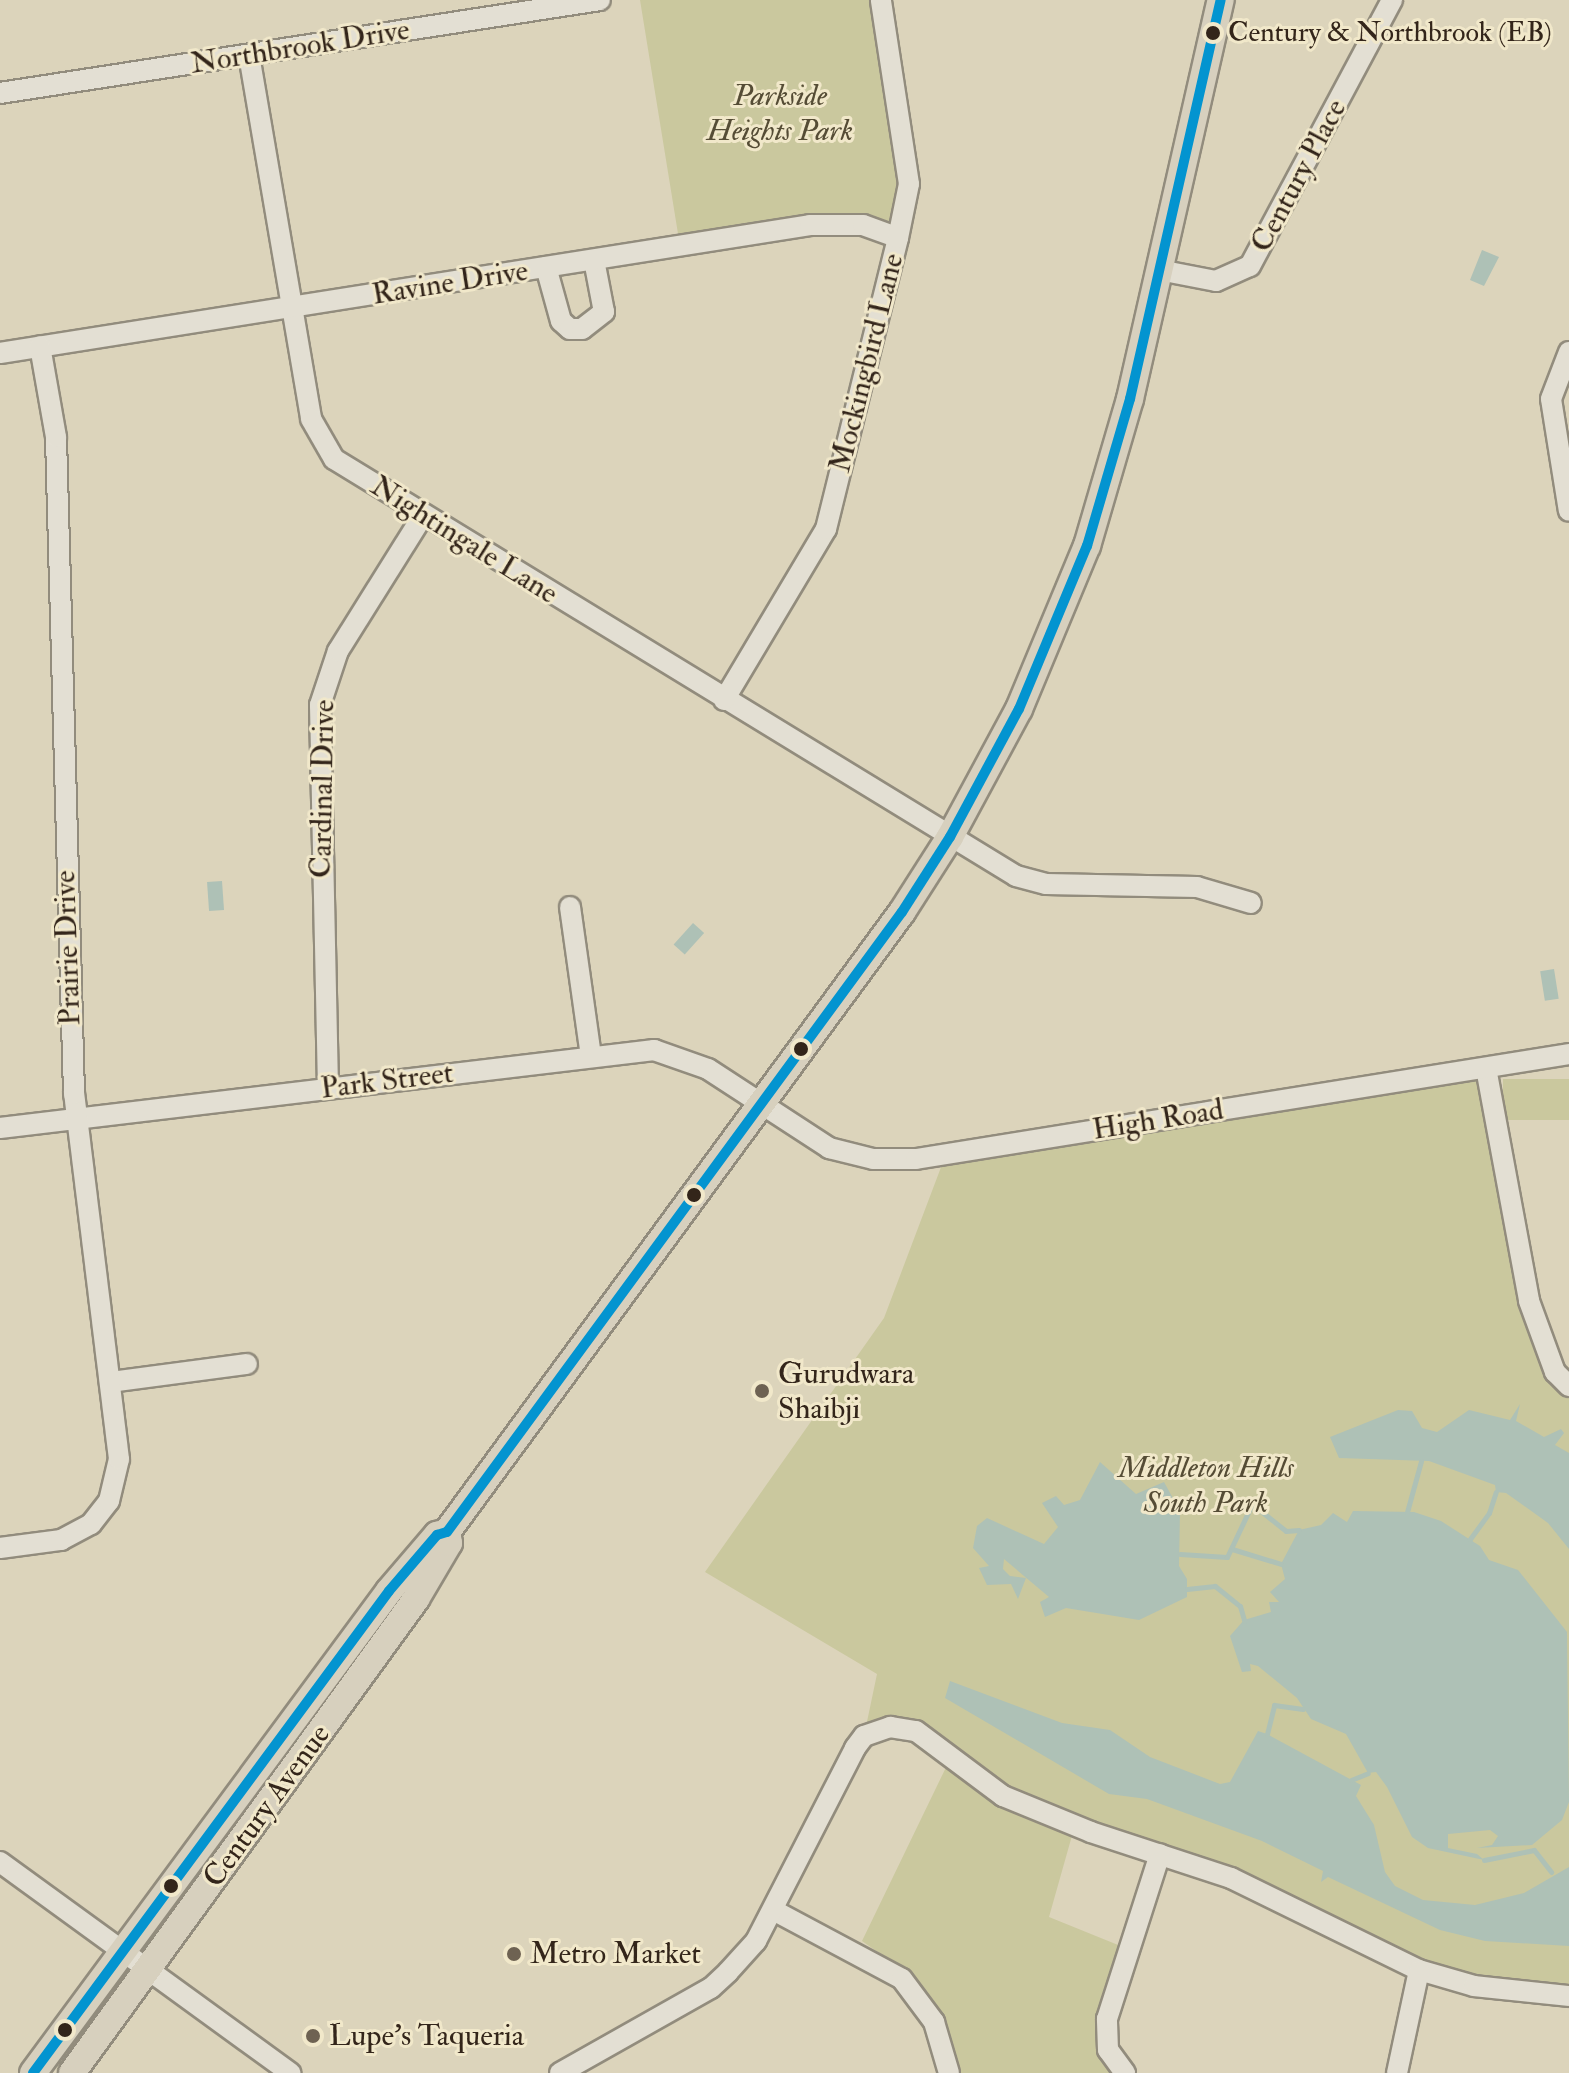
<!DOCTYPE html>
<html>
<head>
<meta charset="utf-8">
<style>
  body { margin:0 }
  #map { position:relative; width:1569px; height:2073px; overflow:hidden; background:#dcd4bb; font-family:"IM FELL Double Pica",serif }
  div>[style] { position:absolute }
  .green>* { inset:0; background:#cac89e; transform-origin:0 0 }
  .water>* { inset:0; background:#aec1b6; transform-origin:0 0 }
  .stream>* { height:5px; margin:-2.5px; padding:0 2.5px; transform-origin:2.5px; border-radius:2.5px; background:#aec1b6 }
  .roads { filter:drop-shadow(2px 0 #928c7d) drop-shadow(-2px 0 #928c7d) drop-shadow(0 2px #928c7d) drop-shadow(0 -2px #928c7d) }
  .minor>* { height:20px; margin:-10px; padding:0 10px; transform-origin:10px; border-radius:10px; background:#e3dfd3 }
  .major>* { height:26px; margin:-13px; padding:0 13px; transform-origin:13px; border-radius:13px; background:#d7d0be }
  .bus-1>* { height:10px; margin:-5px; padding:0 5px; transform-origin:5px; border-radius:5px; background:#0394d0 }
  .dots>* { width:22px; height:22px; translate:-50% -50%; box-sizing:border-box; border:4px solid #f1e8ca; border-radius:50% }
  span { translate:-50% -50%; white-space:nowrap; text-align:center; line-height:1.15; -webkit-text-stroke:6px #f1e8ca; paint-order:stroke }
  .bus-label { font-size:28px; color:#33251a }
  .left { translate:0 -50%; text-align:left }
  .street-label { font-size:30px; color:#33251a }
  .park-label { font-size:30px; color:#554c35; font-style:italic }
  .poi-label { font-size:30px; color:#33251a }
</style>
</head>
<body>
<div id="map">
  <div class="green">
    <div style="clip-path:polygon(640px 0,881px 0,902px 125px,898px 238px,863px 225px,680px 246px)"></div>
    <div style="clip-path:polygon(1486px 1068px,1529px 1301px,1569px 1386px,1569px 1996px,1474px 1986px,1231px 1878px,1075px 1825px,1049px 1917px,1128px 1949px,1107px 2019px,1125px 2073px,955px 2073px,943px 2020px,913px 1977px,862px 1941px,951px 1757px,916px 1731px,864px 1736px,877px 1674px,705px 1572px,884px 1318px,946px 1154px)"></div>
    <div style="left:1569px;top:1079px;width:41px;height:66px;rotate:90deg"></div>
  </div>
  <div class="water">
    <div style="clip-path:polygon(1482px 250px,1499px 257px,1484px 286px,1470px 280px)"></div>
    <div style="left:222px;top:881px;width:29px;height:15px;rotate:86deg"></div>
    <div style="left:693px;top:923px;width:15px;height:29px;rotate:42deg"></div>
    <div style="left:1554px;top:969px;width:30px;height:14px;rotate:81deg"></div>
    <div style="clip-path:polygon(1520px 1404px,1516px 1421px,1544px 1437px,1561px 1429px,1564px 1433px,1555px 1445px,1569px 1453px,1569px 1549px,1548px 1523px,1506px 1493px,1496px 1492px,1495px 1485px,1429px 1461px,1339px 1458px,1330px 1437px,1398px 1410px,1412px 1411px,1422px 1428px,1437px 1432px,1469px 1410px,1510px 1420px)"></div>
    <div style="clip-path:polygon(1100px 1462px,1136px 1494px,1164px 1482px,1180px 1511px,1179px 1566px,1187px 1579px,1187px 1597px,1139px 1620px,1066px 1608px,1045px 1617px,1040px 1602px,1049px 1597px,1004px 1559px,1003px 1569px,1010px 1576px,1026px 1578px,1018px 1599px,1011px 1584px,987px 1585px,979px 1568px,989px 1566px,973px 1548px,977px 1526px,987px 1518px,1044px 1544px,1058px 1527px,1042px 1503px,1056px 1496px,1064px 1505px,1080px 1500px)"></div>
    <div style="clip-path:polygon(1353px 1511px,1414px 1512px,1441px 1521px,1480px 1546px,1489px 1560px,1518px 1570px,1567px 1632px,1569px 1802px,1562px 1820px,1532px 1845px,1477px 1848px,1492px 1845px,1498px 1836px,1490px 1830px,1448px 1834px,1448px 1848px,1477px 1854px,1484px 1860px,1428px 1848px,1412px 1837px,1387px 1787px,1376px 1772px,1368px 1773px,1346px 1734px,1311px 1719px,1297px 1698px,1258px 1666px,1250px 1664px,1251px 1671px,1242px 1672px,1230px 1636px,1244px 1620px,1271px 1612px,1269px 1602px,1279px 1602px,1270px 1592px,1285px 1579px,1281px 1564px,1299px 1530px,1321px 1525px,1333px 1513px,1347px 1522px)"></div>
    <div style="clip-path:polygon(950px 1681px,1062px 1723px,1110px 1730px,1150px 1757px,1220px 1784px,1230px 1782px,1258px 1731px,1267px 1734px,1361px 1785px,1356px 1796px,1374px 1825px,1385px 1872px,1395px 1886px,1423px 1900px,1475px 1905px,1524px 1893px,1569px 1867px,1569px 1946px,1485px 1941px,1440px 1930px,1328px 1877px,1321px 1882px,1323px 1871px,1262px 1841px,1147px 1799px,1109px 1794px,945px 1698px)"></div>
  </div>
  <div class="stream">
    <div style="left:1407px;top:1512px;width:53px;rotate:-74.6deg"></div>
    <div style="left:1470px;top:1539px;width:32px;rotate:-54deg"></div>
    <div style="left:1489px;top:1513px;width:22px;rotate:-72deg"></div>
    <div style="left:1232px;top:1549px;width:51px;rotate:17deg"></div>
    <div style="left:1180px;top:1554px;width:47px;rotate:3.7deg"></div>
    <div style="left:1227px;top:1557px;width:59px;rotate:-64.7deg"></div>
    <div style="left:1252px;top:1504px;width:43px;rotate:38.5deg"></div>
    <div style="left:1286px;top:1531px;width:13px;rotate:-4deg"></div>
    <div style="left:1187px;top:1589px;width:28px;rotate:-6deg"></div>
    <div style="left:1215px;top:1586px;width:32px;rotate:39deg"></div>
    <div style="left:1240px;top:1606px;width:15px;rotate:74deg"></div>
    <div style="left:1267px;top:1734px;width:30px;rotate:-76deg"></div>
    <div style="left:1274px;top:1705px;width:29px;rotate:8deg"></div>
    <div style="left:1351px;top:1780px;width:18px;rotate:-22deg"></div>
    <div style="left:1484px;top:1860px;width:51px;rotate:-11.3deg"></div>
    <div style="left:1534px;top:1850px;width:28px;rotate:52deg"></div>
  </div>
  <div class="roads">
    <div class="minor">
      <div style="left:249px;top:55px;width:369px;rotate:80.3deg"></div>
      <div style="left:311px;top:419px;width:46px;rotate:60.1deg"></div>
      <div style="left:334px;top:459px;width:799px;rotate:31.44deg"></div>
      <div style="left:1016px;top:876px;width:31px;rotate:15deg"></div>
      <div style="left:1046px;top:884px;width:151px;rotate:1.1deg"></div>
      <div style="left:1197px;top:887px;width:56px;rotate:16.5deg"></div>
      <div style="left:0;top:93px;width:607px;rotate:-8.81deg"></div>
      <div style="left:546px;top:267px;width:56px;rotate:74.5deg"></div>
      <div style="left:561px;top:321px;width:12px;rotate:42deg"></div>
      <div style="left:570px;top:329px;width:12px"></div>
      <div style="left:582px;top:329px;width:28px;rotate:-38deg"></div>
      <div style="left:604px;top:312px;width:53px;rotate:-100.9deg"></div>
      <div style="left:1159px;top:270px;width:58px;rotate:10.9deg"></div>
      <div style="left:1216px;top:281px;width:37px;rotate:-24deg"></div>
      <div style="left:1250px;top:266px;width:302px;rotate:-61.9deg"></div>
      <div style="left:1569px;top:352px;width:50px;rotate:111deg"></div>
      <div style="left:1551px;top:399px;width:113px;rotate:80.9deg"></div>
      <div style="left:0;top:353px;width:820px;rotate:-8.98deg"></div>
      <div style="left:810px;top:225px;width:53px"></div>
      <div style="left:863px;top:225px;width:37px;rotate:20deg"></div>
      <div style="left:724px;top:700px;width:199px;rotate:-59.2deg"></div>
      <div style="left:826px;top:529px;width:300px;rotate:-76.1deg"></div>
      <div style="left:898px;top:238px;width:55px;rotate:-78.5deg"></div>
      <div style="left:909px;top:184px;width:186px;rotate:-98.7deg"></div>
      <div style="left:570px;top:907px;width:150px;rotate:82deg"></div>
      <div style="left:1486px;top:1068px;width:237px;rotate:79.5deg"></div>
      <div style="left:1529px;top:1301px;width:76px;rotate:69.9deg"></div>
      <div style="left:1555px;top:1372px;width:20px;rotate:45deg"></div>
      <div style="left:328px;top:1088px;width:383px;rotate:-91.2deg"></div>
      <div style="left:320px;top:705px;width:57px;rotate:-71.6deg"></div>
      <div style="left:338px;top:651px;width:158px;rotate:-57.9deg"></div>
      <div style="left:0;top:1128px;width:659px;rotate:-6.8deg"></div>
      <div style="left:654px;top:1050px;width:57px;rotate:19.4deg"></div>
      <div style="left:708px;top:1069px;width:145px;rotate:33.1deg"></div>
      <div style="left:829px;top:1148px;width:45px;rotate:14deg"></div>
      <div style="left:873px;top:1159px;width:43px"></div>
      <div style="left:916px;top:1159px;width:661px;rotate:-9.13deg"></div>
      <div style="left:110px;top:1382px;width:138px;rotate:-7.5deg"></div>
      <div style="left:0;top:1548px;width:62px;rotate:-7.5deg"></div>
      <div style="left:61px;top:1540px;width:34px;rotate:-28deg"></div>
      <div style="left:91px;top:1524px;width:29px;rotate:-52deg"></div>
      <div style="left:109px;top:1501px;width:43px;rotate:-76.6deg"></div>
      <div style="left:119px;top:1459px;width:368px;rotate:-97deg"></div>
      <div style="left:74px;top:1094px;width:657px;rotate:-91.57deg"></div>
      <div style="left:56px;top:437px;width:92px;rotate:-100deg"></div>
      <div style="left:0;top:1862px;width:359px;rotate:36deg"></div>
      <div style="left:773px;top:1910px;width:146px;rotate:28.1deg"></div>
      <div style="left:902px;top:1979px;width:54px;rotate:53.3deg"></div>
      <div style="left:934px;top:2022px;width:53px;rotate:73.6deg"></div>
      <div style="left:560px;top:2073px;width:173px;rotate:-29.4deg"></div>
      <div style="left:711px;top:1988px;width:23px;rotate:-43deg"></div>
      <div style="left:728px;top:1972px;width:42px;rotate:-47.9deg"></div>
      <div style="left:756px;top:1941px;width:217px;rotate:-62.8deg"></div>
      <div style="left:855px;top:1748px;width:15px;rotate:-53deg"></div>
      <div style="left:864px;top:1736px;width:28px;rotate:-19deg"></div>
      <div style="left:890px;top:1727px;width:26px;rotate:9deg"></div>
      <div style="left:916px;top:1731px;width:109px;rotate:36.8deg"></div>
      <div style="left:1003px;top:1796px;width:95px;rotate:22.2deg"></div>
      <div style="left:1091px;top:1832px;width:147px;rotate:18.2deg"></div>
      <div style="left:1231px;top:1878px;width:209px;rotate:26.1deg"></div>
      <div style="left:1419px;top:1970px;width:57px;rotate:16.2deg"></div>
      <div style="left:1474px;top:1986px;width:96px;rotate:6deg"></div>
      <div style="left:1125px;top:2073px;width:29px;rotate:-126deg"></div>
      <div style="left:1108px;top:2050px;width:31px;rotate:-92deg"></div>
      <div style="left:1107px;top:2019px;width:173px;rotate:-72.2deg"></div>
      <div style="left:1397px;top:2073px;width:105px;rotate:-77.9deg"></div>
    </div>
    <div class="major">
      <div style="left:33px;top:2073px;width:599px;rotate:-53.55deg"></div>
      <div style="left:389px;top:1591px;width:74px;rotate:-49.4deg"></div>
      <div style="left:437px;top:1535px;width:10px;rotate:-17deg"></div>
      <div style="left:447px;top:1532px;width:769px;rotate:-53.73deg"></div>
      <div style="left:902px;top:912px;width:89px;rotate:-57.4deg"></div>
      <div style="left:950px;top:837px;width:145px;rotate:-61.7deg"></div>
      <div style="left:1019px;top:709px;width:177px;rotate:-67.4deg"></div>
      <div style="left:1087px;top:546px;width:153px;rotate:-73.7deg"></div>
      <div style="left:1130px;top:399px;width:409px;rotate:-77.2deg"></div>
      <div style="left:72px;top:2073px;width:586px;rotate:-54.03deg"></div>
      <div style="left:416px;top:1599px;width:65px;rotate:-59.5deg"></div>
      <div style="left:449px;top:1543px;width:11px;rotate:-100deg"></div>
    </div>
  </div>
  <div class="bus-1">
    <div style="left:33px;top:2073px;width:599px;rotate:-53.55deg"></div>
    <div style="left:389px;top:1591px;width:74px;rotate:-49.4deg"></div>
    <div style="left:437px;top:1535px;width:10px;rotate:-17deg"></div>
    <div style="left:447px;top:1532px;width:769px;rotate:-53.73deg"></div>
    <div style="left:902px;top:912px;width:89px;rotate:-57.4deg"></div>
    <div style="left:950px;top:837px;width:145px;rotate:-61.7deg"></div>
    <div style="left:1019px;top:709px;width:177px;rotate:-67.4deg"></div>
    <div style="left:1087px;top:546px;width:153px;rotate:-73.7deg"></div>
    <div style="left:1130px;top:399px;width:409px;rotate:-77.2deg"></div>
  </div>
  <div class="dots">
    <div style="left:1213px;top:33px;background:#33251a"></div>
    <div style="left:801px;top:1049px;background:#33251a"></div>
    <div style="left:694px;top:1195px;background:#33251a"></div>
    <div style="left:762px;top:1391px;background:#6e6252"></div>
    <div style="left:171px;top:1886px;background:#33251a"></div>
    <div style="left:514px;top:1954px;background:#6e6252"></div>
    <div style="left:65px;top:2030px;background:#33251a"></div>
    <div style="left:313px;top:2036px;background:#6e6252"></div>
  </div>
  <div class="bus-label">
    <span class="left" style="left:1228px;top:33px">Century &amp; Northbrook (EB)</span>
  </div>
  <div class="street-label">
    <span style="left:300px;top:47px;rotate:-9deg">Northbrook Drive</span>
    <span style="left:1299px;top:176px;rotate:-62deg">Century Place</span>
    <span style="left:450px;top:283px;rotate:-9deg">Ravine Drive</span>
    <span style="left:867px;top:363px;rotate:-76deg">Mockingbird Lane</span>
    <span style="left:464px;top:540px;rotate:32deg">Nightingale Lane</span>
    <span style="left:323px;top:789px;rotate:-89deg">Cardinal Drive</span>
    <span style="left:68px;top:948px;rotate:-92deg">Prairie Drive</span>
    <span style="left:387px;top:1081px;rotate:-7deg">Park Street</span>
    <span style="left:1158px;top:1120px;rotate:-9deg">High Road</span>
    <span style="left:267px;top:1806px;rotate:-54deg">Century Avenue</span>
  </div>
  <div class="park-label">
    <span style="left:780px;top:113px">Parkside<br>Heights Park</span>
    <span style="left:1206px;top:1485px">Middleton Hills<br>South Park</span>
  </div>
  <div class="poi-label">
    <span class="left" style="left:778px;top:1391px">Gurudwara<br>Shaibji</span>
    <span class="left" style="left:530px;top:1954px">Metro Market</span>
    <span class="left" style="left:329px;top:2036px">Lupe's Taqueria</span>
  </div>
</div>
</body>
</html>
